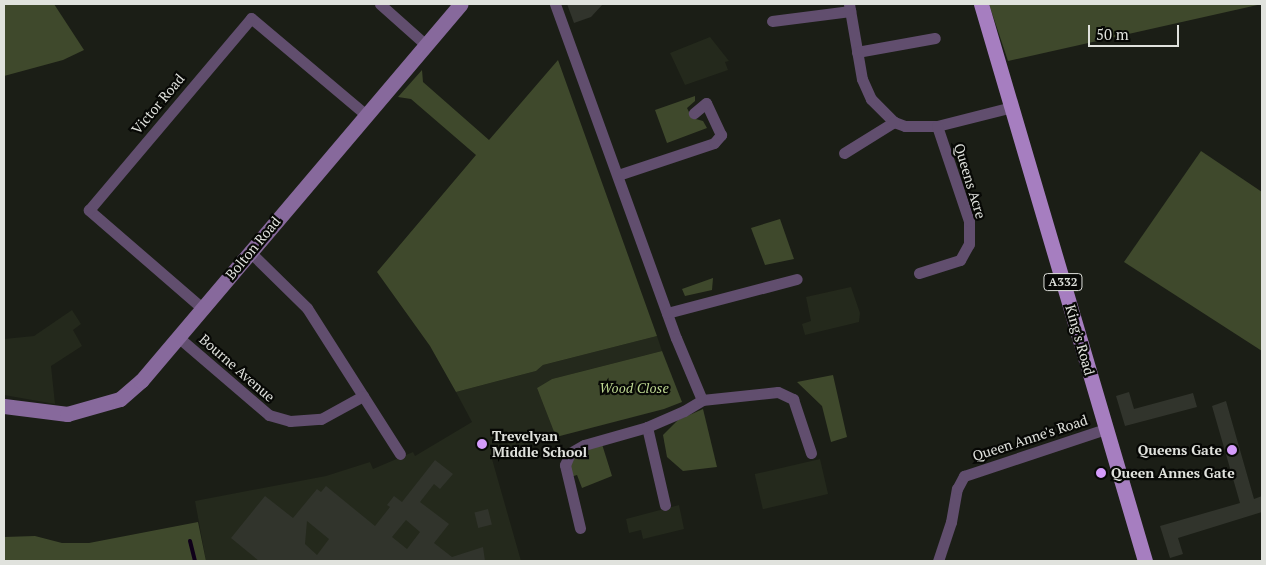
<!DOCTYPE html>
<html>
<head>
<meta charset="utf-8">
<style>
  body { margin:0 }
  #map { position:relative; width:1266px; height:565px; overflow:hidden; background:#1b1e16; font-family:"PT Serif",serif }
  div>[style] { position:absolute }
  .built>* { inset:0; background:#24291c; transform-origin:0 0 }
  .green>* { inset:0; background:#3f492c }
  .stream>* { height:4px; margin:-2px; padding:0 2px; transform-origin:2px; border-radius:2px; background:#0f0019 }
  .building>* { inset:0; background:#31342c; transform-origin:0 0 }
  .street>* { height:11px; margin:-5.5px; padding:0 5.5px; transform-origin:5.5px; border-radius:5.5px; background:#614e6e }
  .secondary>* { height:15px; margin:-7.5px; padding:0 7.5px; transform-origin:7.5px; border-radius:7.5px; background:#87699c }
  .primary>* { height:15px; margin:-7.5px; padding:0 7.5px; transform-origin:7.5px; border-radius:7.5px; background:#a67ec0 }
  .dots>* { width:14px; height:14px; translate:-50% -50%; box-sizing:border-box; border:2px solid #070805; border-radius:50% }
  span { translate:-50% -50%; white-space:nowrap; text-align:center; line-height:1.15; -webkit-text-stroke:4.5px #070805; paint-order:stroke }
  .shield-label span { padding:1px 4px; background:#070805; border:1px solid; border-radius:4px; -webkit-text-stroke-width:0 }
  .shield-label { font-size:12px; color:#e0e2dd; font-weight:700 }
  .street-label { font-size:14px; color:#e0e2dd }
  .park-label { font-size:14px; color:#bcd590; font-style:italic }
  .poi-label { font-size:14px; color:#e0e2dd; font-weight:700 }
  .left { translate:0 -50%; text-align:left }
  .right { translate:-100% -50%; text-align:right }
  .frame { position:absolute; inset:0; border:5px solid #e0e2dd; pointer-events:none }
  .scale { position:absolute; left:1088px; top:25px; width:91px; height:22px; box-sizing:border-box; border:2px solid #e0e2dd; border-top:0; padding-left:6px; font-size:15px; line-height:18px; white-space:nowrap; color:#e0e2dd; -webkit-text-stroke:4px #070805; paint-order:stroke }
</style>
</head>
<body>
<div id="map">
  <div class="built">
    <div style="clip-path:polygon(710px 37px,729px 61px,725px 62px,728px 70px,685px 85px,670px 53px)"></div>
    <div style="clip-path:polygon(851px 287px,860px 313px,859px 322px,805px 335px,802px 324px,811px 321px,806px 297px)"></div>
    <div style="clip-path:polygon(72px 310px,81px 324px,73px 330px,82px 346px,51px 366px,55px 404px,4px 395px,4px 339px,34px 336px)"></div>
    <div style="clip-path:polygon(657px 336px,662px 351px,552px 379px,537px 388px,556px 437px,504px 452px,492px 459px,521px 561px,206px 561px,195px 501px,326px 476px,370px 462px,373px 469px,413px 452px,415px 456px,472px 422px,456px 392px,536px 371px,543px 365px)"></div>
    <div style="left:820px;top:459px;width:36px;height:67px;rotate:77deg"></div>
    <div style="clip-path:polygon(679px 505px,684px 529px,643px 539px,641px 530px,629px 533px,626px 519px)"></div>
  </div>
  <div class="green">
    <div style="clip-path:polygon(4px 4px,54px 4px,84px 50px,63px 60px,4px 76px)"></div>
    <div style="clip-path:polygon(989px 4px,1262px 4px,1008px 61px)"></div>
    <div style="clip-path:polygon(558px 60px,657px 336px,543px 365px,536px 371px,456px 392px,430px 346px,377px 272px,476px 155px,411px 99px,398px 97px,422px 70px,423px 82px,489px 140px)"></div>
    <div style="clip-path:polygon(695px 96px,695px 101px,687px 108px,692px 118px,703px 121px,707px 128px,667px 143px,655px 110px)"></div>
    <div style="clip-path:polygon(1201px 151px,1262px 192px,1262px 351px,1124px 262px)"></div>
    <div style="clip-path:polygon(780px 219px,794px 259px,765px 265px,751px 228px)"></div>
    <div style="clip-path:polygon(713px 278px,712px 290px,685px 296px,682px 289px)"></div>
    <div style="clip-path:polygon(662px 351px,682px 402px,664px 409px,556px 437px,537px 388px,552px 379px)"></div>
    <div style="clip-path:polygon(833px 375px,847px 437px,831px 442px,822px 406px,797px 382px)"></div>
    <div style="clip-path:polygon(703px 409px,717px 467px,683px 471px,667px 457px,663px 435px,678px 420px)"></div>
    <div style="clip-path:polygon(601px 441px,612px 476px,582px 488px,577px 475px,567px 478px,570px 458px)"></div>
    <div style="clip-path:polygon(198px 522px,206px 561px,4px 561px,4px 537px,35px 536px,62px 543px,89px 543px)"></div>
  </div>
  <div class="stream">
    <div style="left:190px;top:541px;width:21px;rotate:76deg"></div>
  </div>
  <div class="building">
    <div style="clip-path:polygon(567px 4px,603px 4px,591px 17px,574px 23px)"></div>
    <div style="clip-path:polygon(1129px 392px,1134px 409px,1193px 393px,1197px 407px,1125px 426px,1116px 396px)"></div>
    <div style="clip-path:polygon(1226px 401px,1254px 499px,1262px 496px,1262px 512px,1178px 538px,1183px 554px,1170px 558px,1160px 526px,1240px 503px,1212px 406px)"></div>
    <div style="clip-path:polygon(evenodd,435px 460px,453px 474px,440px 489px,434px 484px,420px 502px,449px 524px,434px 543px,452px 557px,483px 547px,485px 561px,259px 561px,231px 538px,265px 496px,293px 518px,317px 489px,321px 492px,326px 486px,375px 526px,390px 507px,387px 505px,394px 496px,402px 502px,435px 460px,406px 520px,420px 532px,407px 549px,392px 537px,406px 520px,435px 460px,307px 521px,329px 539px,317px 555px,305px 544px,307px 521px)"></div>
    <div style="left:488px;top:509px;width:16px;height:14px;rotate:76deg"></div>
  </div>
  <div class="street">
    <div style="left:380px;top:4px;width:62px;rotate:41.7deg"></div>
    <div style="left:555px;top:4px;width:355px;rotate:70.1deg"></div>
    <div style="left:676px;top:338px;width:67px;rotate:67.2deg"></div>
    <div style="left:849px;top:4px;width:76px;rotate:80.2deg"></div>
    <div style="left:862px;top:79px;width:22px;rotate:66deg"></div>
    <div style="left:871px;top:99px;width:33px;rotate:45deg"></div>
    <div style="left:894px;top:122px;width:12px;rotate:20deg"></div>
    <div style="left:905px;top:126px;width:32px"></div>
    <div style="left:937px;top:126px;width:77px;rotate:-14.2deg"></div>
    <div style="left:772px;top:21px;width:79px;rotate:-7.3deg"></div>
    <div style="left:857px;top:52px;width:79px;rotate:-10.2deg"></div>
    <div style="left:844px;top:153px;width:59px;rotate:-31.8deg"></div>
    <div style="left:618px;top:175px;width:101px;rotate:-18.4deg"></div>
    <div style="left:714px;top:143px;width:11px;rotate:-49deg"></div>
    <div style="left:721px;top:135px;width:35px;rotate:-115deg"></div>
    <div style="left:706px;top:103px;width:16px;rotate:140deg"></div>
    <div style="left:249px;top:251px;width:81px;rotate:44.5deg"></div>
    <div style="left:307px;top:308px;width:173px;rotate:57.5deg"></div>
    <div style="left:919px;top:273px;width:43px;rotate:-17.6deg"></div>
    <div style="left:960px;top:260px;width:18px;rotate:-61deg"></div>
    <div style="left:969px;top:244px;width:23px;rotate:-90deg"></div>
    <div style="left:969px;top:221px;width:100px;rotate:-108.6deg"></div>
    <div style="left:202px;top:308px;width:150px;rotate:-139.1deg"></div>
    <div style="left:89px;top:210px;width:251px;rotate:-49.8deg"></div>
    <div style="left:251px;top:18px;width:150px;rotate:40.1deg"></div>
    <div style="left:667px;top:313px;width:134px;rotate:-14.7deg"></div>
    <div style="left:178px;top:337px;width:120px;rotate:40.6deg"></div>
    <div style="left:269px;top:415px;width:22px;rotate:16deg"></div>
    <div style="left:290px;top:421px;width:31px;rotate:-4deg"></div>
    <div style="left:321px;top:419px;width:48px;rotate:-28.7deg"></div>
    <div style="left:647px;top:427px;width:80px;rotate:77deg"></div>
    <div style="left:580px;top:528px;width:65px;rotate:-103.4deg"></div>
    <div style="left:565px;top:465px;width:13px;rotate:-67deg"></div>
    <div style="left:570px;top:453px;width:16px;rotate:-30deg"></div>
    <div style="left:584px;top:445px;width:66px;rotate:-15.9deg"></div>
    <div style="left:647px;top:427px;width:40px;rotate:-23.4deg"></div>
    <div style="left:684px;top:411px;width:21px;rotate:-31deg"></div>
    <div style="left:702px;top:400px;width:76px;rotate:-6deg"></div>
    <div style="left:778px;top:392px;width:17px;rotate:25deg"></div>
    <div style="left:793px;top:399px;width:57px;rotate:71.6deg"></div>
    <div style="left:938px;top:561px;width:41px;rotate:-71.6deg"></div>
    <div style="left:951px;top:522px;width:34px;rotate:-80deg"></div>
    <div style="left:957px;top:489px;width:15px;rotate:-62deg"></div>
    <div style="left:964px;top:476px;width:149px;rotate:-18.4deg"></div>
  </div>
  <div class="secondary">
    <div style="left:4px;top:406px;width:64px;rotate:7.2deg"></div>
    <div style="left:67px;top:414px;width:55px;rotate:-15.8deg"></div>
    <div style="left:120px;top:399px;width:28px;rotate:-41deg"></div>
    <div style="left:141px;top:381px;width:494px;rotate:-49.7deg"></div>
  </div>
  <div class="primary">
    <div style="left:981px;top:4px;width:581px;rotate:73.59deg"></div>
  </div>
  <div class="dots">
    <div style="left:482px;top:444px;background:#d59cfb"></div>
    <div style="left:1232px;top:450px;background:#d59cfb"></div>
    <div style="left:1101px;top:473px;background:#d59cfb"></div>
  </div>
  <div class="shield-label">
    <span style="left:1063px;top:282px">A332</span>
  </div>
  <div class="street-label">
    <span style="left:158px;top:104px;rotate:-50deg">Victor Road</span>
    <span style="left:970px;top:181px;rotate:73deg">Queens Acre</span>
    <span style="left:253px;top:248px;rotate:-50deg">Bolton Road</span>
    <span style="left:1080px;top:340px;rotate:74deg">King's Road</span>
    <span style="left:237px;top:368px;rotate:41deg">Bourne Avenue</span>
    <span style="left:1030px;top:438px;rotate:-18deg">Queen Anne's Road</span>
  </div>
  <div class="park-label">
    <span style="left:634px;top:388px">Wood Close</span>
  </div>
  <div class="poi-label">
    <span class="left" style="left:492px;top:444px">Trevelyan<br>Middle School</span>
    <span class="right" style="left:1222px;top:450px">Queens Gate</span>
    <span class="left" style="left:1111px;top:473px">Queen Annes Gate</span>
  </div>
  <div class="frame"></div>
  <div class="scale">50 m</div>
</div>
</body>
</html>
